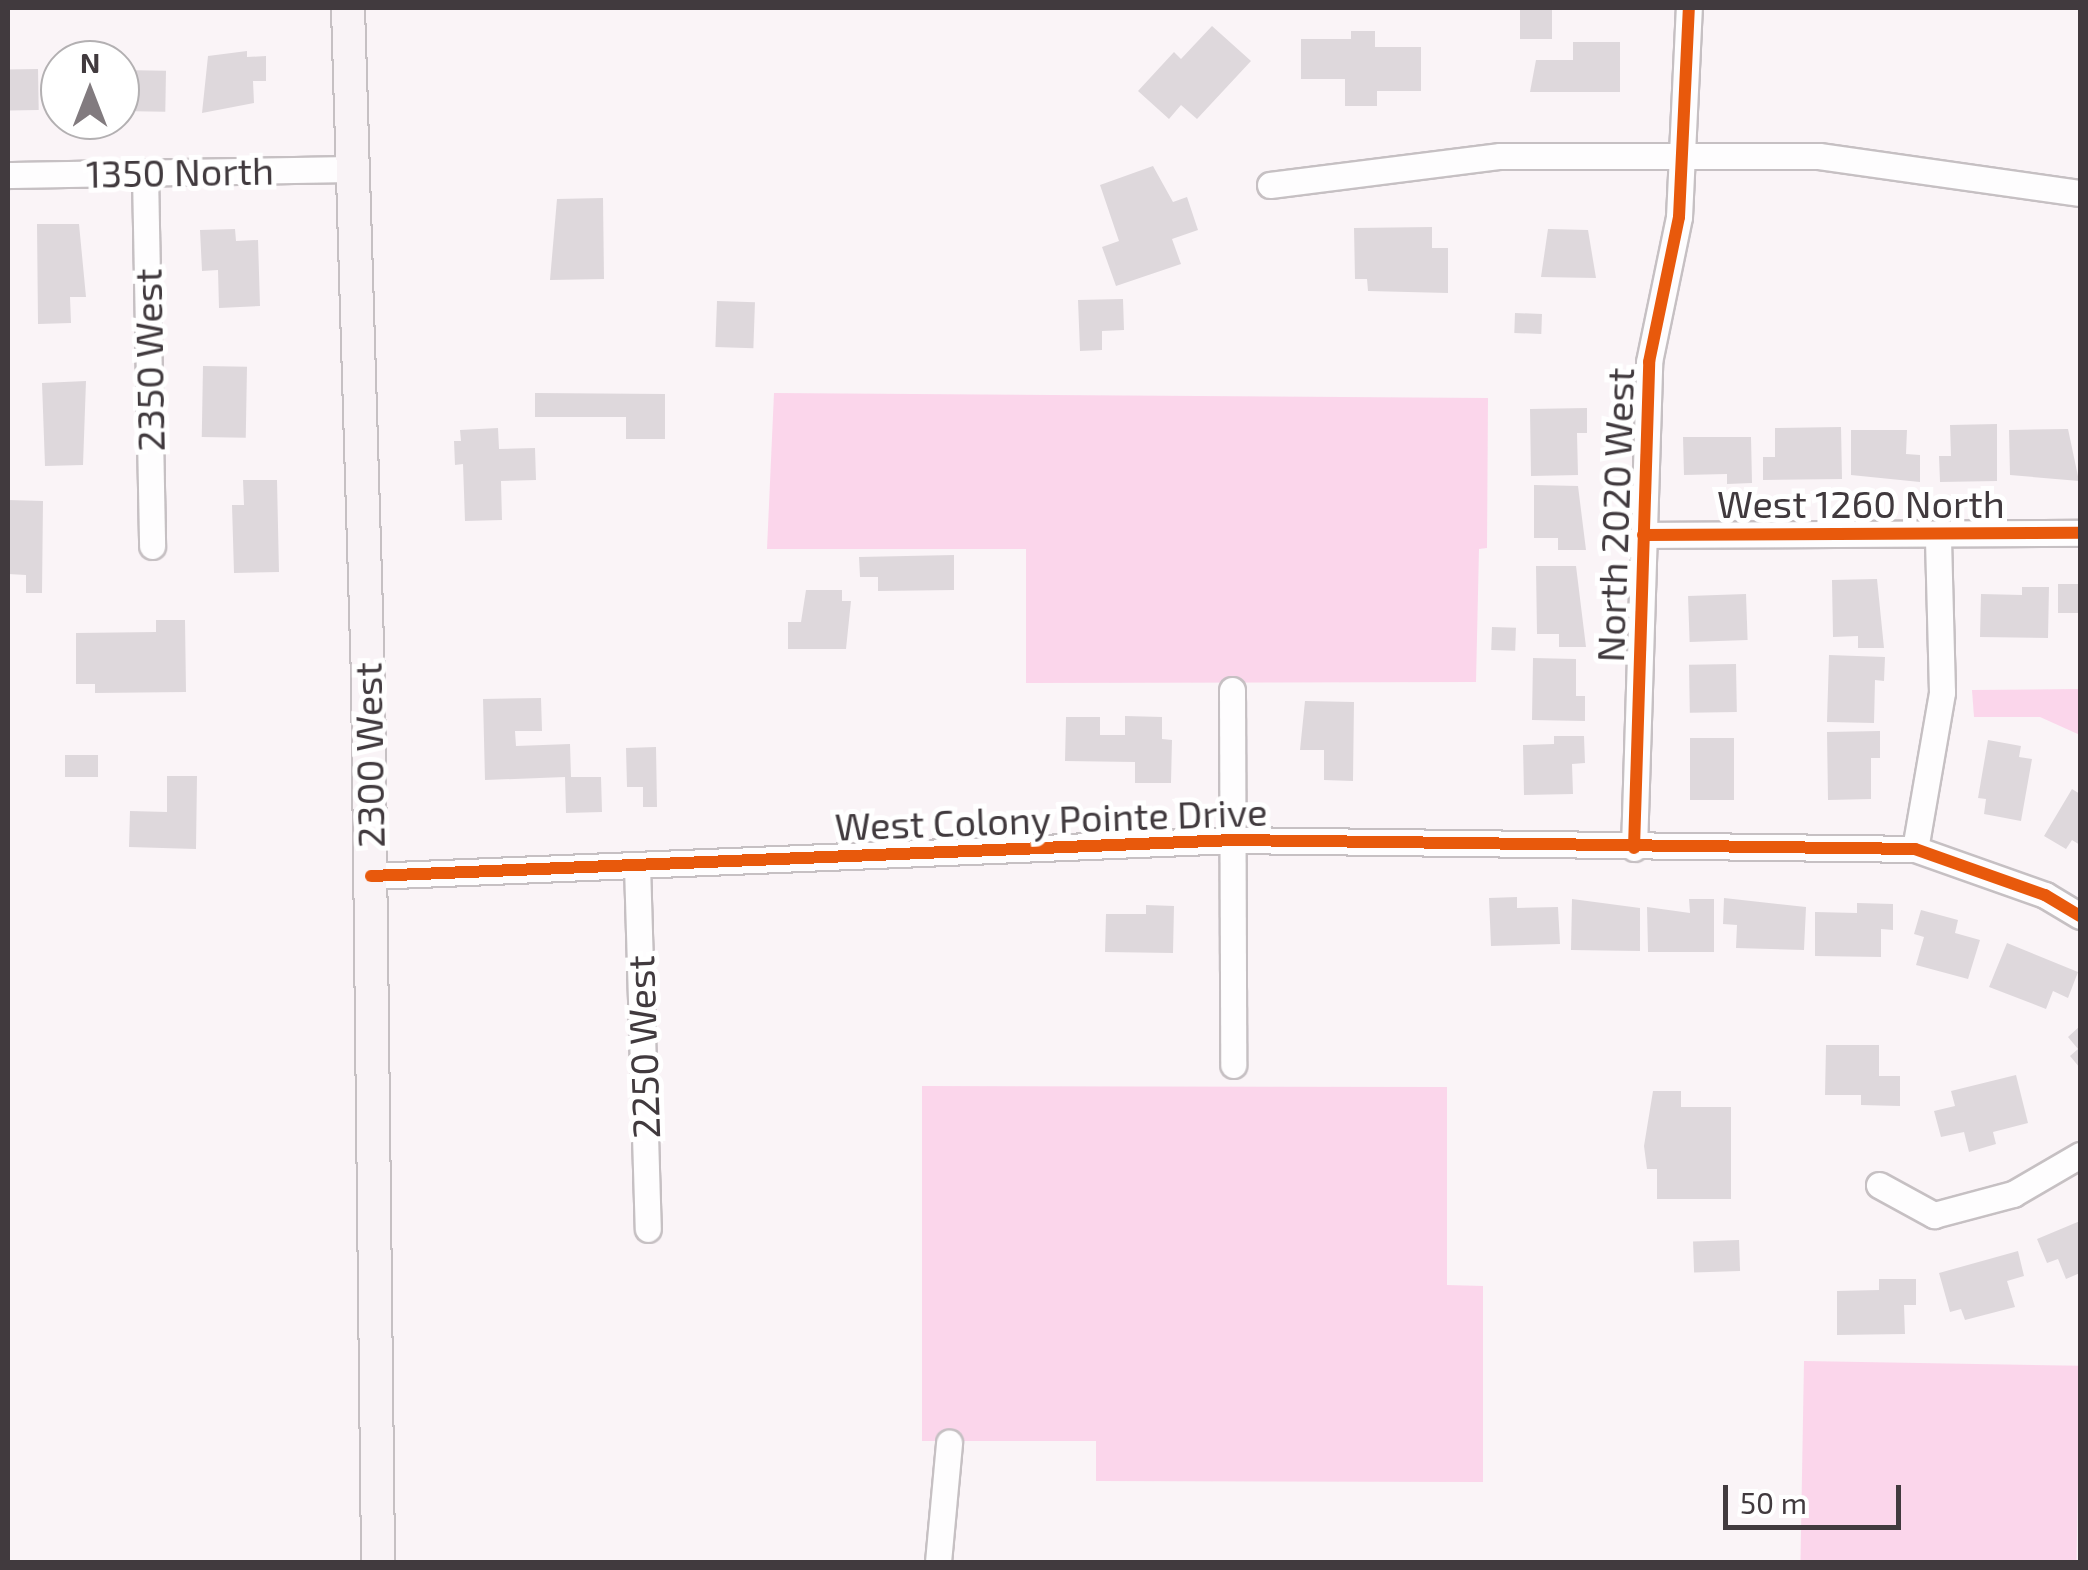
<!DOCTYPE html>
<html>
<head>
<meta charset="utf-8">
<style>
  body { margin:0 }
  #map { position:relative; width:2088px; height:1570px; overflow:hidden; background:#faf4f7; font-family:"Exo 2",sans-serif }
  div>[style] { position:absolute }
  .green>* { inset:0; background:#fbd6eb; transform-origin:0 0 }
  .building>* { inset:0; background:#ded8dc; transform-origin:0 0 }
  .roads { filter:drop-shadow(2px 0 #c6c0c3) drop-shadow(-2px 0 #c6c0c3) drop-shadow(0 2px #c6c0c3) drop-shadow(0 -2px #c6c0c3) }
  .minor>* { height:25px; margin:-12.5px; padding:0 12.5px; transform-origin:12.5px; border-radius:12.5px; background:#fefdfe }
  .major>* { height:32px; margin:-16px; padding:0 16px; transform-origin:16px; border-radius:16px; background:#f9f3f6 }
  .cycleway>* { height:12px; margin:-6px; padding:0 6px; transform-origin:6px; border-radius:6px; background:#e8590c }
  span { translate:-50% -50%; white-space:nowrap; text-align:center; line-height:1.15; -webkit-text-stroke:10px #fff; paint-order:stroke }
  .street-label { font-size:38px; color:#413a3e }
  .frame { position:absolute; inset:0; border:10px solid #413a3e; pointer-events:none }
  .north { position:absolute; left:40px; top:40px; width:100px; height:100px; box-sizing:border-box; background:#fff; border:2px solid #b3b0b2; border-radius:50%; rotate:0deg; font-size:28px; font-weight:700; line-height:40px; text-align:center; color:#413a3e }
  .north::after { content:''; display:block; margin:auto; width:35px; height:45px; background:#827b7f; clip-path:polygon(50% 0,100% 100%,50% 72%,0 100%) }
  .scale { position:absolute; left:1723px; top:1485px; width:178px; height:45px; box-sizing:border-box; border:5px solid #413a3e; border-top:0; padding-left:12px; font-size:30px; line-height:35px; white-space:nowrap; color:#413a3e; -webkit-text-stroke:8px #fff; paint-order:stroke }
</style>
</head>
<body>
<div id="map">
  <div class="green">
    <div style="clip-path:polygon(774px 393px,1488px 398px,1487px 548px,1479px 549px,1476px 682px,1026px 683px,1026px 549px,767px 549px)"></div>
    <div style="clip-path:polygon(2080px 689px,2080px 735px,2040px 717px,1974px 717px,1972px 690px)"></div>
    <div style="clip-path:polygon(922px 1086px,1447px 1087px,1447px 1285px,1483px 1286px,1483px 1482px,1096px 1481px,1096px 1441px,922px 1441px)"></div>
    <div style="left:1804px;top:1361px;width:276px;height:201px;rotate:1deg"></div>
  </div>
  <div class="building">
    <div style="left:1520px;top:8px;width:32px;height:31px"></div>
    <div style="clip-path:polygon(1212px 26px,1251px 61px,1197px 119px,1181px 105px,1169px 119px,1138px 91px,1174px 52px,1181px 59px)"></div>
    <div style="clip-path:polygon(1351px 31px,1375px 31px,1375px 47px,1421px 47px,1421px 91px,1377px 91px,1377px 106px,1345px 106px,1345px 79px,1301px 79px,1301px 39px,1351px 39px)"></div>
    <div style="clip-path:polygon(1573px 42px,1620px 42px,1620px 92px,1530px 92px,1536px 60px,1573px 60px)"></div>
    <div style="clip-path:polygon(247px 51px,247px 57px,266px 56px,266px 81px,253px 81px,254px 103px,202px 113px,208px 56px)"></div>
    <div style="left:38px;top:69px;width:41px;height:30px;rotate:89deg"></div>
    <div style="left:120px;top:70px;width:46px;height:41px;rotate:1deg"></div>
    <div style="clip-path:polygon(1153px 166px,1173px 202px,1187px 197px,1198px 230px,1172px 239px,1181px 264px,1116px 286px,1102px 247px,1119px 241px,1100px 185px)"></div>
    <div style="clip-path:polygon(603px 198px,604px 279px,550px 280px,557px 199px)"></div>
    <div style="clip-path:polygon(37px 224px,79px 224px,86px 297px,70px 297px,71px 323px,38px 324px)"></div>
    <div style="clip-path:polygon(1432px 227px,1432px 248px,1448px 248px,1448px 293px,1368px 291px,1367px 279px,1355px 279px,1354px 228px)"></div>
    <div style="clip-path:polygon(235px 229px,236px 241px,258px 240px,260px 306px,219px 308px,218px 270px,202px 271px,200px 230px)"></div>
    <div style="clip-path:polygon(1548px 229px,1588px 230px,1596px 278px,1541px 277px)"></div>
    <div style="clip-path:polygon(1123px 299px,1124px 330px,1102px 331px,1102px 350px,1080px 351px,1078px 300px)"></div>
    <div style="left:717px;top:301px;width:38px;height:46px;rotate:2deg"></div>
    <div style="left:1515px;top:313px;width:27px;height:20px;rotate:2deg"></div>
    <div style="left:203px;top:366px;width:44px;height:71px;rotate:1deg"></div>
    <div style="clip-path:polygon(86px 381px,83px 465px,45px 466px,42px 383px)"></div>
    <div style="clip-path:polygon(535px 393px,665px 394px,665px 439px,626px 439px,626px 417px,535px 417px)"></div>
    <div style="clip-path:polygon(1587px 408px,1587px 433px,1577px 433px,1578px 475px,1531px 476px,1530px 409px)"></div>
    <div style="clip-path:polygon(1997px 424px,1997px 481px,1940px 482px,1939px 456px,1951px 456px,1950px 425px)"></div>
    <div style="clip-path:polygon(1841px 427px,1842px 479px,1763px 480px,1763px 457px,1775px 457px,1775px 428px)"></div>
    <div style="clip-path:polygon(498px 428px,499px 449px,535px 448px,536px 480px,501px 481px,502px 520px,465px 521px,463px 464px,455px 465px,454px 441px,461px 441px,460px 430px)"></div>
    <div style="clip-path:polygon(2068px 429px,2079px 481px,2010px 475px,2009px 430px)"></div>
    <div style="clip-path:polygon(1851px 430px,1907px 430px,1906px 454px,1920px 455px,1920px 482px,1851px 475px)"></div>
    <div style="clip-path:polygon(1683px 437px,1751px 437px,1752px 483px,1727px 484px,1727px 474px,1684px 475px)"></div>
    <div style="clip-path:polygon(243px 480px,277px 480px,279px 572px,234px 573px,232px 505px,244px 505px)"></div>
    <div style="clip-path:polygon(1534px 485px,1578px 486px,1586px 550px,1558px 550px,1558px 538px,1534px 538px)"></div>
    <div style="clip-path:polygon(8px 500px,43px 501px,42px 593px,26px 593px,26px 575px,8px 574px)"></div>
    <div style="clip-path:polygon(954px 555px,954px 590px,878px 591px,878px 577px,860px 577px,859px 557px)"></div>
    <div style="clip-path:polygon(1536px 566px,1576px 566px,1586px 647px,1559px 647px,1559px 634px,1537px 634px)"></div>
    <div style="clip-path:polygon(1877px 579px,1884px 648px,1858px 648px,1858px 636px,1833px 637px,1832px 580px)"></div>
    <div style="left:2058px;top:584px;width:22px;height:29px"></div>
    <div style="clip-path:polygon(2022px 587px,2049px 587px,2048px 638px,1980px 637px,1981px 594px,2022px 595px)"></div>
    <div style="clip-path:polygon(806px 590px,842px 590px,842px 601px,851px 601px,846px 649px,788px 649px,788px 622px,801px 622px)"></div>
    <div style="left:1746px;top:594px;width:46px;height:58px;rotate:88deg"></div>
    <div style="clip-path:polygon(156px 620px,185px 620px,186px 692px,95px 693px,95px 684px,76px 684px,76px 633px,156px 632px)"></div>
    <div style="left:1492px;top:627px;width:24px;height:23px;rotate:2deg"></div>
    <div style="clip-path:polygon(1829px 655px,1885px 657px,1884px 681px,1875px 680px,1874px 723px,1827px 722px)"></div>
    <div style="clip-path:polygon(1533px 658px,1576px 659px,1576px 696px,1585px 696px,1585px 721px,1532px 720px)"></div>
    <div style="left:1736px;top:664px;width:48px;height:47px;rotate:89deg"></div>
    <div style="clip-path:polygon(541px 698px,542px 731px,515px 731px,516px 746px,570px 744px,571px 777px,601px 777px,602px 812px,566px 813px,565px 777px,485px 780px,483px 699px)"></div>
    <div style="clip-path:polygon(1305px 701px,1354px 702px,1353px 781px,1324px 780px,1324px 750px,1300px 750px)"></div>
    <div style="clip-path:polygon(1125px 716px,1162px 717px,1162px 739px,1172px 740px,1171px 783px,1135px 783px,1135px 762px,1065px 761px,1066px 717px,1100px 717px,1100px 735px,1125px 735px)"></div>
    <div style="clip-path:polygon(1880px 731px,1880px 758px,1871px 758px,1871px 799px,1828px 800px,1827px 732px)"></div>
    <div style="clip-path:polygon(1554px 736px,1584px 736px,1585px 763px,1572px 764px,1573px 794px,1524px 795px,1523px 745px,1554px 744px)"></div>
    <div style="left:1690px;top:738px;width:44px;height:62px"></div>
    <div style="clip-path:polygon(1988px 740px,2021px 746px,2019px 757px,2032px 759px,2021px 821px,1984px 814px,1986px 799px,1978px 798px)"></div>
    <div style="clip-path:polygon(656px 747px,657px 807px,643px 807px,643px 787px,627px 787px,626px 748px)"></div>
    <div style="left:65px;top:755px;width:33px;height:22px"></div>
    <div style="clip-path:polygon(167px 776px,197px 776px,196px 849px,129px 847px,130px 811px,167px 812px)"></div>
    <div style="clip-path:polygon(2072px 789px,2080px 794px,2080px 845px,2072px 840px,2066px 849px,2044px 836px)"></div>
    <div style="clip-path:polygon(1517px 897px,1517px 908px,1558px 907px,1560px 944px,1491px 946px,1489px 898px)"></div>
    <div style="clip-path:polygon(1724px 898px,1806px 907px,1804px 950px,1736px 948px,1737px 925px,1723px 924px)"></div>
    <div style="clip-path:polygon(1572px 899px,1640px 908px,1640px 951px,1571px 950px)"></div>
    <div style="clip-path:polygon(1689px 899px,1714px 899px,1714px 952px,1648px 952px,1647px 907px,1690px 913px)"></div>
    <div style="clip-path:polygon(1857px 903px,1893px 904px,1893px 930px,1881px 929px,1881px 957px,1815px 956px,1815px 912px,1857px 913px)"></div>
    <div style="clip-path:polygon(1146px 905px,1174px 906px,1173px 953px,1105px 952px,1106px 914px,1146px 914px)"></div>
    <div style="clip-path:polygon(1921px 910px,1958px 920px,1955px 933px,1980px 940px,1968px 979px,1916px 965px,1924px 937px,1914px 934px)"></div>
    <div style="clip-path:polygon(2007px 943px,2078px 972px,2068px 998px,2053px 991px,2046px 1009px,1989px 987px)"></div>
    <div style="clip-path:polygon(2080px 1026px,2080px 1068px,2070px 1056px,2078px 1049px,2068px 1037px)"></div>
    <div style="clip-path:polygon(1826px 1045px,1879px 1045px,1879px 1076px,1900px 1076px,1900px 1106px,1861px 1105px,1861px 1095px,1825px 1095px)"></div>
    <div style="clip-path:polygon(2016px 1075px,2028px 1123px,1993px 1132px,1996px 1144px,1969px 1152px,1964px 1132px,1941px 1137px,1934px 1111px,1955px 1106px,1951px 1091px)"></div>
    <div style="clip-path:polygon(1653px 1091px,1681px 1091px,1681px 1107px,1731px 1107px,1731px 1199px,1657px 1199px,1657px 1169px,1647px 1169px,1644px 1146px)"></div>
    <div style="clip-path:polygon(2080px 1221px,2080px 1273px,2066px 1279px,2058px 1259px,2047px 1263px,2037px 1239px)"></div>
    <div style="left:1739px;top:1240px;width:31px;height:46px;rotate:88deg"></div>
    <div style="clip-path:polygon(2018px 1251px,2024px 1276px,2007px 1281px,2015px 1307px,1965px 1320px,1961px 1309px,1950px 1312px,1939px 1273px)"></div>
    <div style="clip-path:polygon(1879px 1279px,1916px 1279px,1916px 1305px,1904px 1305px,1905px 1334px,1837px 1335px,1837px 1291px,1879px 1290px)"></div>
  </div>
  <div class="roads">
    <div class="minor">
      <div style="left:145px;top:174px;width:372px;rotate:88.9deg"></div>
      <div style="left:8px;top:175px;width:344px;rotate:-1deg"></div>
      <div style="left:1270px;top:185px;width:232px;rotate:-7.2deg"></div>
      <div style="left:1500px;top:156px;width:319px"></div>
      <div style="left:1819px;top:156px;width:264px;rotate:8.1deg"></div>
      <div style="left:1643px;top:535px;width:437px;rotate:-0.3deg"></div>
      <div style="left:1232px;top:690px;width:375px;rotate:89.8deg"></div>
      <div style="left:1634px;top:848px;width:486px;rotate:-88.2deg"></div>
      <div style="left:1649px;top:362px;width:148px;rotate:-78.3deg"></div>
      <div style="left:1679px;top:217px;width:209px;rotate:-87.3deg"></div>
      <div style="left:1915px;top:849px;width:159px;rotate:-80.2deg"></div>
      <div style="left:1942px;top:692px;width:156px;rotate:-91.5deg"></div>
      <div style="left:637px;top:865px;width:364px;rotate:88.3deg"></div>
      <div style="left:371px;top:876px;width:862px;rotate:-2.39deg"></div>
      <div style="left:1232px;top:840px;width:683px;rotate:0.75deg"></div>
      <div style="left:1915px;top:849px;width:138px;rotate:19.5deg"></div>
      <div style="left:2045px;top:895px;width:41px;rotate:31deg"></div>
      <div style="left:1879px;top:1185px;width:63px;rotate:28.6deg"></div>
      <div style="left:1934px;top:1215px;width:82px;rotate:-14.9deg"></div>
      <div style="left:2013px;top:1194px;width:78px;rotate:-30.2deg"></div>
      <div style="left:938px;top:1562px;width:120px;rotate:-84.7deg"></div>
    </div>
    <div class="major">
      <div style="left:348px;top:8px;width:668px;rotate:88.29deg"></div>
      <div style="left:368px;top:676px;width:886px;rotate:89.35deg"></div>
    </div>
  </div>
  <div class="cycleway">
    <div style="left:1643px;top:535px;width:437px;rotate:-0.3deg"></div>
    <div style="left:1634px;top:848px;width:486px;rotate:-88.2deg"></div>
    <div style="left:1649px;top:362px;width:148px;rotate:-78.3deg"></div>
    <div style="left:1679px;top:217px;width:209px;rotate:-87.3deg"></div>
    <div style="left:371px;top:876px;width:862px;rotate:-2.39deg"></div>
    <div style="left:1232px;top:840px;width:683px;rotate:0.75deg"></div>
    <div style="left:1915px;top:849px;width:138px;rotate:19.5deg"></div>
    <div style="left:2045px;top:895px;width:41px;rotate:31deg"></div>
  </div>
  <div class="street-label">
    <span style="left:180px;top:172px;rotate:-1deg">1350 North</span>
    <span style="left:149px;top:360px;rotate:-91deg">2350 West</span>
    <span style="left:1861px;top:504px">West 1260 North</span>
    <span style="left:1615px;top:515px;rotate:-88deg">North 2020 West</span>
    <span style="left:369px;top:755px;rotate:-91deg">2300 West</span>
    <span style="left:1051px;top:819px;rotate:-2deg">West Colony Pointe Drive</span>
    <span style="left:643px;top:1047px;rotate:-92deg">2250 West</span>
  </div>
  <div class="frame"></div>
  <div class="north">N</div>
  <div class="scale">50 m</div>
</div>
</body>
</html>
